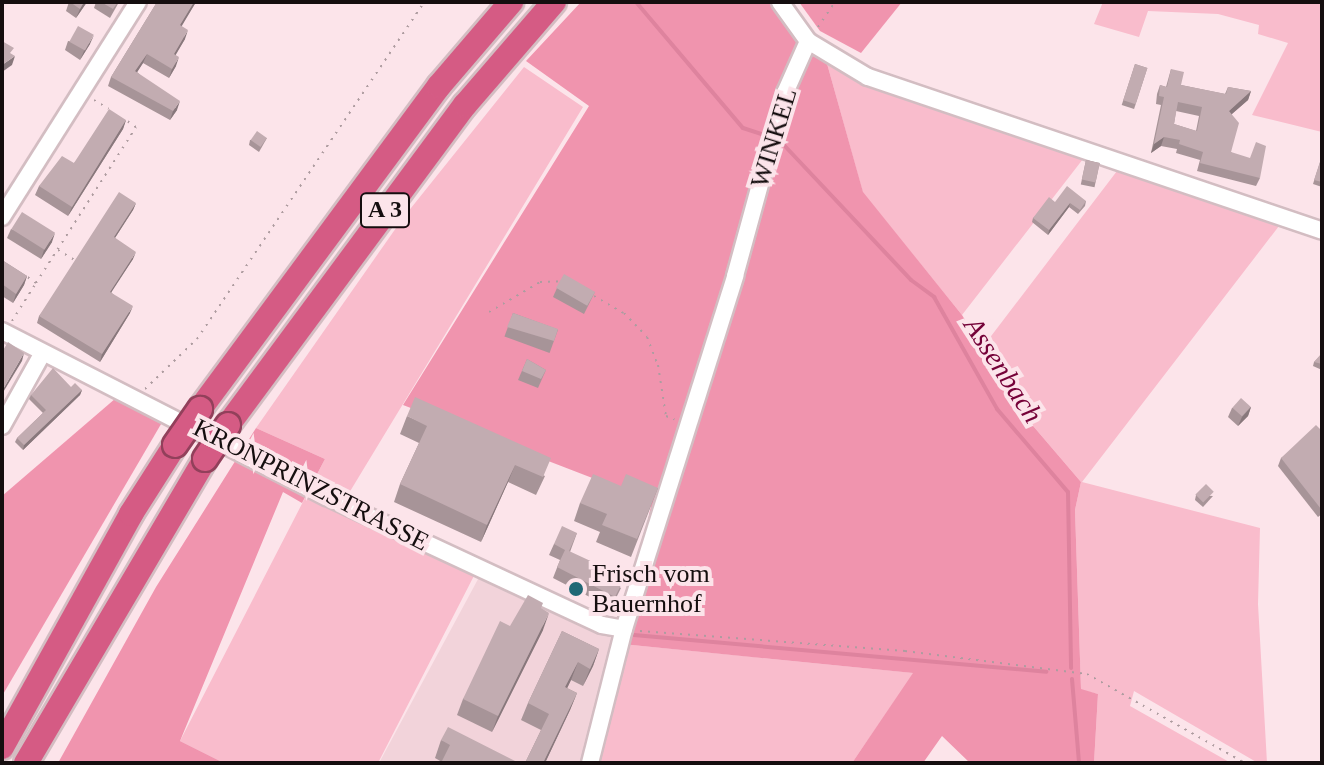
<!DOCTYPE html>
<html>
<head>
<meta charset="utf-8">
<style>
  body { margin:0 }
  #map { position:relative; width:1324px; height:765px; overflow:hidden; background:#fce4ea; font-family:Georgia,serif }
  div>[style] { position:absolute }
  .built>* { inset:0; background:#f2d3da }
  .green>* { inset:0; background:#f9bccc }
  .forest>* { inset:0; background:#f094ae }
  .stream>* { height:4px; margin:-2px; padding:0 2px; transform-origin:2px; border-radius:2px; background:#de839e }
  .path>* { height:2px; margin-top:-1px; transform-origin:0; background:repeating-linear-gradient(90deg,#ae9ca0 0 2px,transparent 0 8px) }
  .roads { filter:drop-shadow(2px 0 #d3bdc2) drop-shadow(-2px 0 #d3bdc2) drop-shadow(0 2px #d3bdc2) drop-shadow(0 -2px #d3bdc2) }
  .minor>* { height:16px; margin:-8px; padding:0 8px; transform-origin:8px; border-radius:8px; background:#fff }
  .highway>* { height:24px; margin:-12px; padding:0 12px; transform-origin:12px; border-radius:12px; background:#d55b84 }
  .bridges { filter:drop-shadow(2px 0 #92405b) drop-shadow(-2px 0 #92405b) drop-shadow(0 2px #92405b) drop-shadow(0 -2px #92405b) }
  .highway-bridge>* { height:24px; margin:-12px; padding:0 12px; transform-origin:12px; border-radius:12px; background:#d55b84 }
  .wall>* { inset:0; background:#a79498; transform-origin:0 0 }
  .shaded-wall>* { inset:0; background:#88787c }
  .building>* { inset:0; background:#c2acb1; transform-origin:0 0 }
  .dots>* { width:22px; height:22px; translate:-50% -50%; box-sizing:border-box; border:4px solid #fce4ea; border-radius:50% }
  span { translate:-50% -50%; white-space:nowrap; text-align:center; line-height:1.15; -webkit-text-stroke:8px #fce4ea; paint-order:stroke }
  .shield-label span { padding:2px 6px; background:#fce4ea; border:2px solid; border-radius:6px; -webkit-text-stroke-width:0 }
  .shield-label { font-size:24px; color:#150e0f; font-weight:700 }
  .street-label { font-size:26px; color:#150e0f }
  .poi-label { font-size:26px; color:#150e0f }
  .left { translate:0 -50%; text-align:left }
  .water-label { font-size:28px; color:#750238; font-style:italic }
  .frame { position:absolute; inset:0; border:4px solid #150e0f; pointer-events:none }
</style>
</head>
<body>
<div id="map">
  <div class="built">
    <div style="clip-path:polygon(484px 568px,623px 640px,585px 763px,379px 763px)"></div>
  </div>
  <div class="green">
    <div style="clip-path:polygon(1103px 2px,1322px 2px,1322px 132px,1252px 115px,1288px 43px,1258px 34px,1259px 25px,1218px 14px,1148px 11px,1139px 37px,1094px 24px)"></div>
    <div style="clip-path:polygon(826px 60px,861px 81px,1083px 159px,962px 315px,863px 193px)"></div>
    <div style="clip-path:polygon(524px 67px,583px 107px,346px 498px,479px 566px,378px 763px,224px 763px,180px 741px,325px 459px,256px 428px,403px 218px)"></div>
    <div style="clip-path:polygon(1117px 171px,1279px 226px,1082px 482px,1260px 528px,1258px 604px,1267px 763px,1258px 763px,1134px 691px,1130px 706px,1231px 763px,1094px 763px,1098px 694px,1081px 690px,1075px 510px,1081px 482px,1022px 413px,982px 348px)"></div>
    <div style="clip-path:polygon(622px 644px,914px 673px,852px 763px,585px 763px)"></div>
  </div>
  <div class="forest">
    <div style="clip-path:polygon(581px 2px,769px 2px,804px 47px,826px 60px,863px 192px,962px 315px,1022px 413px,1081px 482px,1075px 510px,1081px 689px,1098px 694px,1094px 763px,970px 763px,942px 736px,923px 763px,852px 763px,913px 673px,622px 644px,652px 501px,403px 405px,589px 106px,526px 61px)"></div>
    <div style="clip-path:polygon(799px 2px,902px 2px,861px 53px,820px 31px)"></div>
    <div style="clip-path:polygon(116px 398px,164px 419px,2px 696px,2px 496px)"></div>
    <div style="clip-path:polygon(256px 428px,325px 459px,302px 503px,283px 492px,180px 741px,224px 763px,58px 763px,156px 587px)"></div>
  </div>
  <div class="stream">
    <div style="left:636px;top:2px;width:165px;rotate:49.7deg"></div>
    <div style="left:743px;top:128px;width:25px;rotate:18deg"></div>
    <div style="left:782px;top:143px;width:188px;rotate:46.7deg"></div>
    <div style="left:911px;top:280px;width:29px;rotate:36deg"></div>
    <div style="left:934px;top:297px;width:129px;rotate:60.6deg"></div>
    <div style="left:997px;top:409px;width:109px;rotate:49.5deg"></div>
    <div style="left:1068px;top:492px;width:176px;rotate:89deg"></div>
    <div style="left:634px;top:635px;width:414px;rotate:5.1deg"></div>
    <div style="left:1072px;top:679px;width:84px;rotate:85.2deg"></div>
  </div>
  <div class="path">
    <div style="left:818px;top:27px;width:30px;rotate:-56deg"></div>
    <div style="left:94px;top:100px;width:17px;rotate:31deg"></div>
    <div style="left:58px;top:250px;width:21px;rotate:31deg"></div>
    <div style="left:36px;top:283px;width:185px;rotate:-57.3deg"></div>
    <div style="left:136px;top:127px;width:14px;rotate:-146deg"></div>
    <div style="left:594px;top:296px;width:34px;rotate:30deg"></div>
    <div style="left:624px;top:313px;width:33px;rotate:46deg"></div>
    <div style="left:647px;top:337px;width:30px;rotate:69deg"></div>
    <div style="left:658px;top:365px;width:52px;rotate:81.1deg"></div>
    <div style="left:666px;top:416px;width:9px;rotate:21deg"></div>
    <div style="left:489px;top:312px;width:59px;rotate:-30.5deg"></div>
    <div style="left:540px;top:282px;width:23px;rotate:-2deg"></div>
    <div style="left:12px;top:321px;width:45px;rotate:-57.7deg"></div>
    <div style="left:36px;top:283px;width:12px;rotate:-145deg"></div>
    <div style="left:145px;top:389px;width:72px;rotate:-43.9deg"></div>
    <div style="left:197px;top:339px;width:406px;rotate:-56deg"></div>
    <div style="left:640px;top:631px;width:266px;rotate:4.3deg"></div>
    <div style="left:905px;top:651px;width:183px;rotate:7.2deg"></div>
    <div style="left:1087px;top:674px;width:181px;rotate:29.4deg"></div>
  </div>
  <div class="roads">
    <div class="minor">
      <div style="left:780px;top:2px;width:48px;rotate:54.3deg"></div>
      <div style="left:808px;top:41px;width:70px;rotate:31deg"></div>
      <div style="left:868px;top:77px;width:479px;rotate:18.7deg"></div>
      <div style="left:2px;top:217px;width:254px;rotate:-57.7deg"></div>
      <div style="left:2px;top:331px;width:365px;rotate:27.1deg"></div>
      <div style="left:327px;top:497px;width:303px;rotate:25deg"></div>
      <div style="left:602px;top:625px;width:22px;rotate:10deg"></div>
      <div style="left:2px;top:426px;width:82px;rotate:-60.9deg"></div>
      <div style="left:590px;top:763px;width:138px;rotate:-75.8deg"></div>
      <div style="left:624px;top:629px;width:370px;rotate:-72.5deg"></div>
      <div style="left:735px;top:276px;width:190px;rotate:-74.7deg"></div>
      <div style="left:785px;top:93px;width:57px;rotate:-66.1deg"></div>
    </div>
    <div class="highway">
      <div style="left:200px;top:409px;width:402px;rotate:-53.5deg"></div>
      <div style="left:439px;top:86px;width:111px;rotate:-49.4deg"></div>
      <div style="left:228px;top:425px;width:398px;rotate:-53.5deg"></div>
      <div style="left:465px;top:105px;width:136px;rotate:-49.2deg"></div>
      <div style="left:2px;top:747px;width:266px;rotate:-61deg"></div>
      <div style="left:131px;top:514px;width:82px;rotate:-57.5deg"></div>
      <div style="left:26px;top:763px;width:353px;rotate:-59.5deg"></div>
    </div>
  </div>
  <div class="bridges">
    <div class="highway-bridge">
      <div style="left:175px;top:445px;width:44px;rotate:-55.2deg"></div>
      <div style="left:205px;top:459px;width:41px;rotate:-55.9deg"></div>
    </div>
  </div>
  <div class="wall">
    <div style="clip-path:polygon(69px 2px,87px 2px,76px 18px,66px 11px)"></div>
    <div style="clip-path:polygon(96px 2px,119px 2px,110px 18px,94px 8px)"></div>
    <div style="clip-path:polygon(157px 2px,196px 2px,181px 26px,185px 39px,175px 55px,176px 66px,169px 78px,143px 63px,137px 72px,177px 110px,170px 120px,108px 86px,111px 77px)"></div>
    <div style="clip-path:polygon(68px 41px,90px 44px,80px 60px,65px 50px)"></div>
    <div style="left:1135px;top:64px;width:13px;height:43px;rotate:18deg"></div>
    <div style="clip-path:polygon(evenodd,1171px 69px,1181px 85px,1225px 94px,1228px 87px,1251px 91px,1248px 100px,1232px 114px,1231px 152px,1260px 178px,1256px 186px,1197px 171px,1200px 160px,1176px 153px,1177px 149px,1161px 146px,1151px 153px,1161px 105px,1156px 104px,1157px 94px,1160px 85px,1166px 87px,1171px 69px,1176px 111px,1199px 116px,1196px 131px,1174px 124px,1176px 111px)"></div>
    <div style="clip-path:polygon(126px 120px,123px 129px,68px 216px,35px 195px,39px 186px,74px 163px)"></div>
    <div style="clip-path:polygon(267px 138px,259px 152px,249px 145px,250px 140px)"></div>
    <div style="clip-path:polygon(1321px 159px,1322px 159px,1322px 187px,1313px 184px)"></div>
    <div style="left:1086px;top:160px;width:14px;height:25px;rotate:12deg"></div>
    <div style="clip-path:polygon(1086px 201px,1085px 206px,1078px 214px,1069px 207px,1048px 235px,1032px 222px,1033px 218px,1055px 202px)"></div>
    <div style="clip-path:polygon(136px 203px,133px 210px,115px 238px,133px 259px,111px 292px,130px 313px,100px 362px,37px 323px,39px 316px)"></div>
    <div style="clip-path:polygon(11px 229px,52px 242px,41px 259px,7px 238px)"></div>
    <div style="clip-path:polygon(2px 260px,27px 276px,24px 285px,13px 303px,2px 296px)"></div>
    <div style="clip-path:polygon(557px 288px,595px 292px,584px 314px,553px 297px)"></div>
    <div style="left:513px;top:313px;width:48px;height:25px;rotate:20deg"></div>
    <div style="clip-path:polygon(1322px 354px,1322px 370px,1313px 366px,1314px 362px)"></div>
    <div style="clip-path:polygon(527px 359px,546px 370px,538px 388px,518px 380px)"></div>
    <div style="clip-path:polygon(71px 387px,82px 390px,80px 395px,23px 450px,15px 442px,17px 438px,43px 413px,29px 399px,31px 395px)"></div>
    <div style="clip-path:polygon(1251px 407px,1248px 416px,1238px 426px,1228px 417px,1232px 408px)"></div>
    <div style="clip-path:polygon(407px 416px,545px 476px,536px 495px,508px 482px,481px 542px,394px 502px,400px 484px,419px 443px,400px 434px)"></div>
    <div style="clip-path:polygon(1322px 431px,1322px 514px,1318px 517px,1278px 466px,1281px 458px)"></div>
    <div style="clip-path:polygon(621px 486px,658px 488px,631px 557px,596px 542px,600px 532px,574px 521px,580px 503px)"></div>
    <div style="clip-path:polygon(1196px 495px,1213px 496px,1203px 507px,1195px 500px)"></div>
    <div style="clip-path:polygon(577px 533px,570px 552px,621px 588px,611px 608px,553px 578px,560px 560px,549px 555px,554px 544px)"></div>
    <div style="clip-path:polygon(541px 609px,543px 630px,492px 732px,457px 715px,463px 699px)"></div>
    <div style="clip-path:polygon(562px 631px,599px 649px,593px 666px,583px 686px,571px 680px,567px 688px,577px 693px,570px 710px,545px 763px,525px 763px,541px 730px,521px 720px,528px 703px)"></div>
    <div style="clip-path:polygon(441px 740px,519px 763px,442px 762px,435px 758px)"></div>
  </div>
  <div class="shaded-wall">
    <div style="clip-path:polygon(84px 2px,87px 2px,76px 18px,80px 9px)"></div>
    <div style="clip-path:polygon(194px 2px,196px 2px,177px 34px,180px 25px)"></div>
    <div style="clip-path:polygon(188px 30px,185px 39px,171px 63px,174px 54px)"></div>
    <div style="clip-path:polygon(94px 35px,90px 44px,80px 60px,84px 51px)"></div>
    <div style="clip-path:polygon(147px 54px,143px 63px,132px 80px,135px 71px)"></div>
    <div style="clip-path:polygon(15px 56px,12px 65px,2px 72px,2px 65px)"></div>
    <div style="clip-path:polygon(179px 57px,176px 66px,169px 78px,172px 69px)"></div>
    <div style="clip-path:polygon(1251px 91px,1248px 100px,1226px 119px,1229px 111px)"></div>
    <div style="clip-path:polygon(180px 101px,177px 110px,170px 120px,173px 111px)"></div>
    <div style="clip-path:polygon(126px 120px,123px 129px,68px 216px,72px 207px)"></div>
    <div style="clip-path:polygon(1164px 137px,1161px 146px,1151px 153px,1154px 144px)"></div>
    <div style="clip-path:polygon(136px 203px,133px 210px,111px 244px,114px 237px)"></div>
    <div style="clip-path:polygon(1070px 203px,1069px 207px,1048px 235px,1049px 230px)"></div>
    <div style="clip-path:polygon(55px 233px,52px 242px,41px 259px,44px 250px)"></div>
    <div style="clip-path:polygon(136px 252px,133px 259px,107px 299px,110px 292px)"></div>
    <div style="clip-path:polygon(27px 276px,24px 285px,13px 303px,16px 294px)"></div>
    <div style="clip-path:polygon(133px 306px,130px 313px,100px 362px,102px 354px)"></div>
    <div style="clip-path:polygon(24px 353px,22px 361px,2px 394px,2px 391px)"></div>
    <div style="clip-path:polygon(82px 390px,80px 395px,23px 450px,24px 445px)"></div>
    <div style="clip-path:polygon(1251px 407px,1248px 416px,1238px 426px,1242px 417px)"></div>
    <div style="clip-path:polygon(515px 465px,508px 482px,481px 542px,487px 525px)"></div>
    <div style="clip-path:polygon(549px 613px,543px 630px,492px 732px,498px 716px)"></div>
    <div style="clip-path:polygon(599px 649px,593px 666px,583px 686px,590px 669px)"></div>
    <div style="clip-path:polygon(578px 662px,571px 680px,559px 705px,565px 687px)"></div>
    <div style="clip-path:polygon(577px 693px,570px 710px,545px 763px,543px 763px)"></div>
  </div>
  <div class="building">
    <div style="clip-path:polygon(70px 2px,84px 2px,80px 9px)"></div>
    <div style="clip-path:polygon(101px 2px,118px 2px,113px 9px)"></div>
    <div style="clip-path:polygon(157px 2px,194px 2px,180px 25px,188px 30px,174px 54px,179px 57px,172px 69px,147px 54px,135px 71px,180px 101px,173px 111px,111px 77px)"></div>
    <div style="left:78px;top:26px;width:18px;height:18px;rotate:29deg"></div>
    <div style="clip-path:polygon(2px 41px,14px 48px,10px 53px,15px 56px,2px 65px)"></div>
    <div style="left:1135px;top:64px;width:13px;height:38px;rotate:18deg"></div>
    <div style="clip-path:polygon(evenodd,1171px 69px,1184px 72px,1181px 85px,1226px 94px,1228px 87px,1251px 91px,1229px 111px,1239px 123px,1231px 152px,1250px 158px,1256px 142px,1266px 146px,1260px 178px,1200px 163px,1203px 152px,1179px 144px,1180px 140px,1164px 137px,1154px 144px,1164px 97px,1159px 96px,1160px 85px,1167px 87px,1171px 69px,1178px 102px,1202px 107px,1197px 131px,1174px 124px,1178px 102px)"></div>
    <div style="clip-path:polygon(109px 109px,126px 120px,72px 207px,39px 186px,62px 156px,74px 163px)"></div>
    <div style="left:257px;top:131px;width:12px;height:11px;rotate:35deg"></div>
    <div style="clip-path:polygon(1321px 159px,1322px 159px,1322px 182px,1314px 180px)"></div>
    <div style="left:1086px;top:160px;width:14px;height:20px;rotate:12deg"></div>
    <div style="clip-path:polygon(1067px 186px,1086px 201px,1080px 210px,1070px 203px,1049px 230px,1033px 218px,1049px 197px,1055px 202px)"></div>
    <div style="clip-path:polygon(119px 192px,136px 203px,114px 237px,136px 252px,110px 292px,133px 306px,102px 354px,39px 316px)"></div>
    <div style="left:22px;top:212px;width:39px;height:20px;rotate:32deg"></div>
    <div style="clip-path:polygon(2px 260px,27px 276px,16px 294px,2px 284px)"></div>
    <div style="left:564px;top:274px;width:36px;height:16px;rotate:30deg"></div>
    <div style="clip-path:polygon(513px 313px,558px 329px,554px 341px,507px 327px)"></div>
    <div style="clip-path:polygon(8px 342px,24px 353px,2px 391px,2px 352px)"></div>
    <div style="clip-path:polygon(1321px 354px,1322px 354px,1322px 364px,1314px 362px)"></div>
    <div style="clip-path:polygon(527px 359px,546px 370px,541px 379px,522px 371px)"></div>
    <div style="clip-path:polygon(53px 368px,71px 387px,75px 383px,82px 390px,24px 445px,17px 438px,46px 410px,31px 395px)"></div>
    <div style="clip-path:polygon(415px 397px,551px 458px,543px 477px,515px 465px,487px 525px,400px 484px,427px 426px,407px 416px)"></div>
    <div style="left:1241px;top:398px;width:13px;height:13px;rotate:42deg"></div>
    <div style="clip-path:polygon(1316px 425px,1322px 431px,1321px 509px,1281px 458px)"></div>
    <div style="clip-path:polygon(593px 474px,621px 486px,626px 474px,658px 488px,637px 539px,602px 525px,607px 514px,580px 503px)"></div>
    <div style="left:1206px;top:484px;width:11px;height:15px;rotate:45deg"></div>
    <div style="clip-path:polygon(562px 526px,577px 533px,569px 551px,625px 577px,615px 597px,557px 567px,565px 550px,554px 544px)"></div>
    <div style="clip-path:polygon(528px 595px,543px 603px,541px 608px,549px 613px,498px 716px,463px 699px,500px 621px,510px 626px)"></div>
    <div style="clip-path:polygon(562px 631px,599px 649px,590px 669px,578px 662px,565px 687px,577px 693px,543px 763px,525px 763px,549px 714px,528px 703px)"></div>
    <div style="clip-path:polygon(448px 727px,519px 763px,441px 763px,450px 745px,441px 740px)"></div>
  </div>
  <div class="dots">
    <div style="left:576px;top:589px;background:#1f6875"></div>
  </div>
  <div class="shield-label">
    <span style="left:385px;top:210px">A 3</span>
  </div>
  <div class="street-label">
    <span style="left:774px;top:138px;rotate:-73deg">WINKEL</span>
    <span style="left:311px;top:485px;rotate:27deg">KRONPRINZSTRASSE</span>
  </div>
  <div class="poi-label">
    <span class="left" style="left:592px;top:589px">Frisch vom<br>Bauernhof</span>
  </div>
  <div class="water-label">
    <span style="left:1003px;top:370px;rotate:57deg">Assenbach</span>
  </div>
  <div class="frame"></div>
</div>
</body>
</html>
